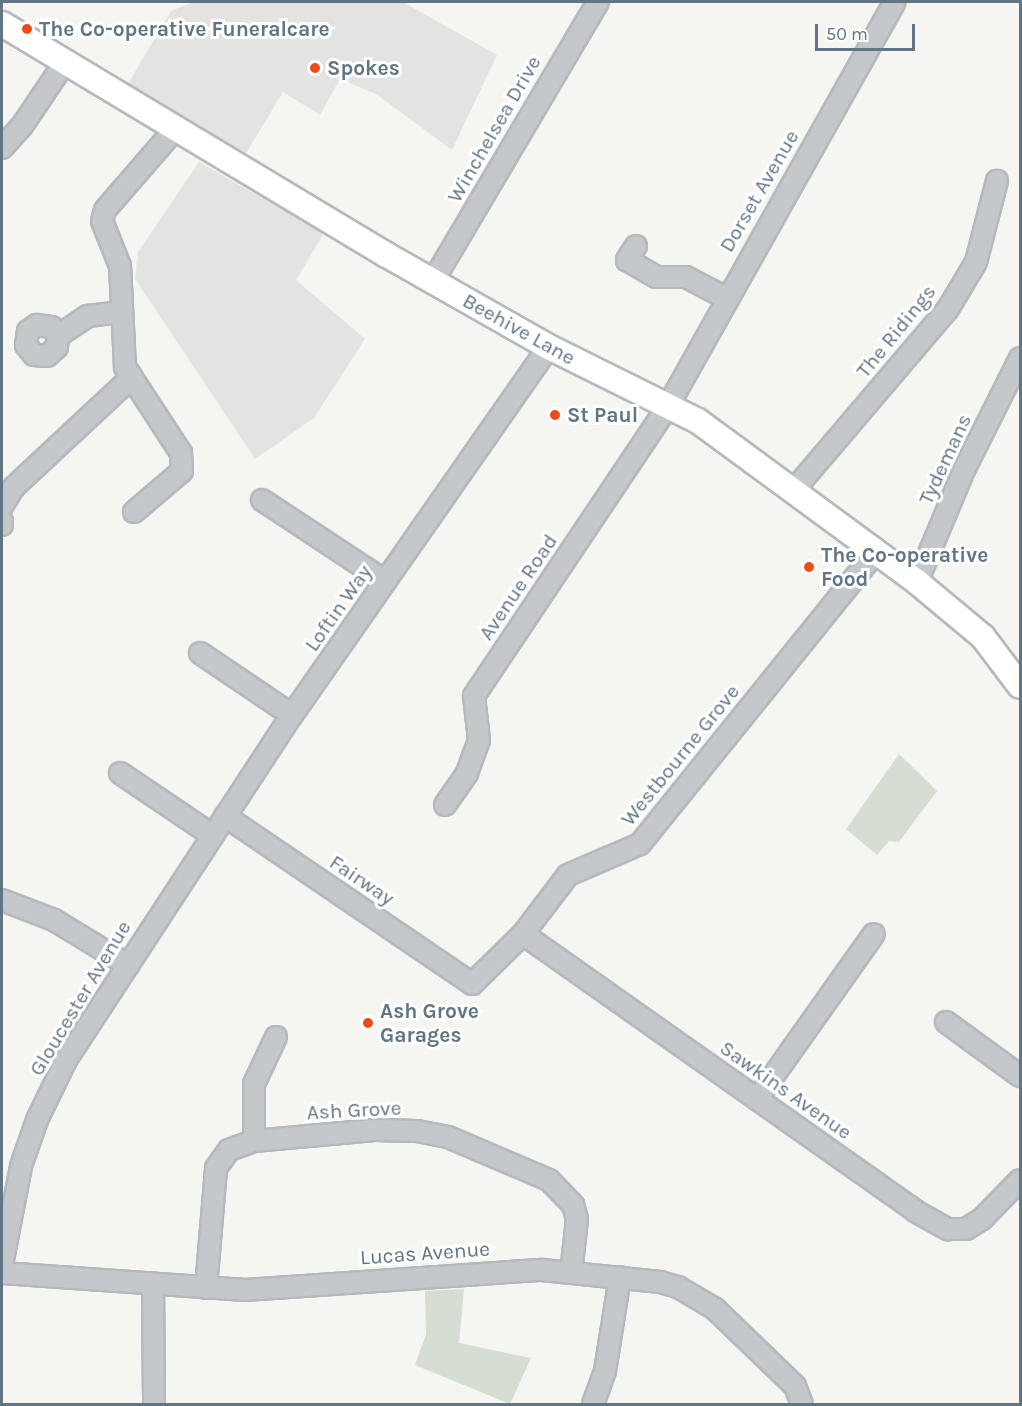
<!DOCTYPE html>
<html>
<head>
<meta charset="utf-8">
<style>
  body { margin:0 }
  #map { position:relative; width:1022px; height:1406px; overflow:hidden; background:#f5f5f1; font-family:Karla,sans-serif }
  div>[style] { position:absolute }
  .built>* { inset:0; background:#e3e4e2 }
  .green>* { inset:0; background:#d6ddd2 }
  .roads { filter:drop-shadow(2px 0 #b5b9bd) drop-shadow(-2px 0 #b5b9bd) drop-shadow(0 2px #b5b9bd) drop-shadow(0 -2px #b5b9bd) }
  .minor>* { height:20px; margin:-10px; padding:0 10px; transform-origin:10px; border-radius:10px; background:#c4c8cb }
  .major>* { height:24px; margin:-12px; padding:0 12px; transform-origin:12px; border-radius:12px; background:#fff }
  .dots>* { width:16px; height:16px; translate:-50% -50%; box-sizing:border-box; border:3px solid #fff; border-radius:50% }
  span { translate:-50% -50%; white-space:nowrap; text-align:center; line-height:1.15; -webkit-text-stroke:6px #fff; paint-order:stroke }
  .poi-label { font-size:21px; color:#627584; font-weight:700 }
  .left { translate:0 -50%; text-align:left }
  .street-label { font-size:21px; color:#627584 }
  .frame { position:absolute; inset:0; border:3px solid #627584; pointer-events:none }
  .scale { position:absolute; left:815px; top:24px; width:100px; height:27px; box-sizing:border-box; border:3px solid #627584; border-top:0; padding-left:8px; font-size:18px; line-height:21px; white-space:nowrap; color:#627584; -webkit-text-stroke:4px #fff; paint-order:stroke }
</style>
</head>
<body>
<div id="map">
  <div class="built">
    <div style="clip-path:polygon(193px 2px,403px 2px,497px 55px,452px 150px,376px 94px,340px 79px,320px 115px,283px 92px,242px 160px,126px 87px,171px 11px)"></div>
    <div style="clip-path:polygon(199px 162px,324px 233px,296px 280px,365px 339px,314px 418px,255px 459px,135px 279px,138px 252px)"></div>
  </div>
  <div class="green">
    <div style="clip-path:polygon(899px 754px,937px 791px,899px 842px,889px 841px,877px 855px,846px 829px)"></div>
    <div style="clip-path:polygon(464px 1289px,459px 1343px,531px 1358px,510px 1404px,415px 1365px,426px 1334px,425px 1291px)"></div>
  </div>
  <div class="roads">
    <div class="minor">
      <div style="left:2px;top:148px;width:30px;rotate:-48deg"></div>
      <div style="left:22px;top:126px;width:77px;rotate:-56.1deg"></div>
      <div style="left:636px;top:246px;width:17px;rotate:123deg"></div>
      <div style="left:627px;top:260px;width:34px;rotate:30deg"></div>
      <div style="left:656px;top:277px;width:30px"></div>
      <div style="left:686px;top:277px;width:45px;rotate:27.7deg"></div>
      <div style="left:433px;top:281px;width:324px;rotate:-59.4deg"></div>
      <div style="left:58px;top:336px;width:11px;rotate:95deg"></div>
      <div style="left:57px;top:347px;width:13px;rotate:138deg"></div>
      <div style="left:47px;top:356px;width:13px;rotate:-176deg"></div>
      <div style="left:34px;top:355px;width:13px;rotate:-129deg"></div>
      <div style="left:26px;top:345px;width:14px;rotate:-82deg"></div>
      <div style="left:28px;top:331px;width:11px;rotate:-34deg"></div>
      <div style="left:37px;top:325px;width:15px;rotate:8deg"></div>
      <div style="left:52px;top:327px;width:11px;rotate:56deg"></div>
      <div style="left:58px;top:336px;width:36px;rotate:-34deg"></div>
      <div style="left:88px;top:316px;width:34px;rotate:-7deg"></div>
      <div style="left:793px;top:491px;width:239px;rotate:-49.6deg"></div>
      <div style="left:948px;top:309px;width:55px;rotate:-59.2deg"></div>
      <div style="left:976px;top:262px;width:84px;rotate:-75.5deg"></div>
      <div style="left:262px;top:500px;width:147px;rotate:33.4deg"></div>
      <div style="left:2px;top:506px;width:22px;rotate:-58deg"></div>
      <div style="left:14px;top:487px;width:161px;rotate:-43deg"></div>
      <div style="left:134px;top:512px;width:63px;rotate:-40.5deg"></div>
      <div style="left:182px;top:471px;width:18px;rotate:-93deg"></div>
      <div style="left:181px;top:453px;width:103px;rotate:-123.1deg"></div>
      <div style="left:125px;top:367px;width:101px;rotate:-92.8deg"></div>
      <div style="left:120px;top:266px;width:48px;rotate:-111.8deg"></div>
      <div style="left:102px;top:221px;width:11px;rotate:-75deg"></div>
      <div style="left:105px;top:210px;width:108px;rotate:-49.1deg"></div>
      <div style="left:2px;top:521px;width:4px;rotate:90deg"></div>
      <div style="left:917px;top:582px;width:124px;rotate:-67.2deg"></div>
      <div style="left:965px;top:468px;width:123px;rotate:-63.4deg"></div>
      <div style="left:200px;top:653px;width:111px;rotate:34deg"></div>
      <div style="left:120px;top:773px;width:111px;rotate:34deg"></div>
      <div style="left:445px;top:805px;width:39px;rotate:-55deg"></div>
      <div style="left:467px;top:773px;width:35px;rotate:-70deg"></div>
      <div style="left:479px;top:740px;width:44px;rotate:-96.5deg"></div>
      <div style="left:474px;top:696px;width:349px;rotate:-56.2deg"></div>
      <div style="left:668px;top:406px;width:463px;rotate:-60.7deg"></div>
      <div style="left:225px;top:816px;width:299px;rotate:34.2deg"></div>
      <div style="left:472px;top:984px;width:71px;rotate:-44.4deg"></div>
      <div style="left:523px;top:934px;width:74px;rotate:-52.7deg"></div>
      <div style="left:568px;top:875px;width:78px;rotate:-23.3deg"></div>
      <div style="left:640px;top:844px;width:376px;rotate:-51.1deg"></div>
      <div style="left:2px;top:900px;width:56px;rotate:21deg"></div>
      <div style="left:54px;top:920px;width:87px;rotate:31.3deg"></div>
      <div style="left:523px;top:934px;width:480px;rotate:35.2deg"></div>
      <div style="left:915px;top:1211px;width:38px;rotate:29deg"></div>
      <div style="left:948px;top:1229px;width:18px"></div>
      <div style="left:966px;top:1229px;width:19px;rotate:-32deg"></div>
      <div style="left:982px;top:1219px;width:54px;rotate:-45.7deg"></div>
      <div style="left:946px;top:1022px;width:92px;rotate:36.1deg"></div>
      <div style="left:757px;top:1099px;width:202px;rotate:-54.7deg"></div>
      <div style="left:254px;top:1141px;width:57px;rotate:-90deg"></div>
      <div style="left:254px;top:1084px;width:52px;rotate:-64.9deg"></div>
      <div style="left:2px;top:1265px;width:101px;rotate:-79.1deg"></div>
      <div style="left:21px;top:1166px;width:49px;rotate:-70.8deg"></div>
      <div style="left:37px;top:1120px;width:67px;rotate:-64.2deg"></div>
      <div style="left:66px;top:1060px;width:412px;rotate:-56.8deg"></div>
      <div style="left:292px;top:715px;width:449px;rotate:-55.1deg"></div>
      <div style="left:2px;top:1273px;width:244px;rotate:4deg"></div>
      <div style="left:245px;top:1290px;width:298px;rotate:-3.9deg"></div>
      <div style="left:542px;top:1270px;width:119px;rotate:5.8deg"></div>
      <div style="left:660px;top:1282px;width:19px;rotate:16deg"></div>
      <div style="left:678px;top:1287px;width:43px;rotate:30.7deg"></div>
      <div style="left:715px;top:1309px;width:111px;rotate:43.9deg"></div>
      <div style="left:795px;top:1386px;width:19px;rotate:69deg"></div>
      <div style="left:153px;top:1284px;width:120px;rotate:89.5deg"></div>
      <div style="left:206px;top:1288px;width:120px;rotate:-85.2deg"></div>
      <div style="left:216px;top:1168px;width:22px;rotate:-54deg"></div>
      <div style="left:229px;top:1150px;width:27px;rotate:-20deg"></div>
      <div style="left:254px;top:1141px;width:121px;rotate:-5.2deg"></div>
      <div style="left:374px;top:1130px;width:43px;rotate:1.3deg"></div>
      <div style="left:417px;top:1131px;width:32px;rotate:11deg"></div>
      <div style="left:448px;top:1137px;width:110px;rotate:23.1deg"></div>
      <div style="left:549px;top:1180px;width:35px;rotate:46deg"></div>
      <div style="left:573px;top:1205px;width:15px;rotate:74deg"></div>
      <div style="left:577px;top:1219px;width:54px;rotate:96.3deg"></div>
      <div style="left:593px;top:1404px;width:35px;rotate:-70deg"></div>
      <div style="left:605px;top:1371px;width:95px;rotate:-80.9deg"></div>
    </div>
    <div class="major">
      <div style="left:2px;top:24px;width:447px;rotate:31deg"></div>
      <div style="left:385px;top:254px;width:189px;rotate:29.6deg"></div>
      <div style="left:549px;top:347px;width:166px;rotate:26.4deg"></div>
      <div style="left:698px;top:421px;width:272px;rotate:36.3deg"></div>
      <div style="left:917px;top:582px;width:86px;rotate:39.8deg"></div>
      <div style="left:983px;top:637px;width:61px;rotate:52.9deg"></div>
    </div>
  </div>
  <div class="dots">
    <div style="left:27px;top:29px;background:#ed4b19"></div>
    <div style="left:315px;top:68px;background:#ed4b19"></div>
    <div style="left:555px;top:415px;background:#ed4b19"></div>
    <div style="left:809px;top:567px;background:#ed4b19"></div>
    <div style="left:368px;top:1023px;background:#ed4b19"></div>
  </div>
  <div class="poi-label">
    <span class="left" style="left:39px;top:29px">The Co-operative Funeralcare</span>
    <span class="left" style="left:327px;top:68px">Spokes</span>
    <span class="left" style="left:567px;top:415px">St Paul</span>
    <span class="left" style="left:821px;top:567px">The Co-operative<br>Food</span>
    <span class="left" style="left:380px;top:1023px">Ash Grove<br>Garages</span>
  </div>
  <div class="street-label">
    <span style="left:494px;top:129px;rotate:-60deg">Winchelsea Drive</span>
    <span style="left:759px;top:191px;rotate:-60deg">Dorset Avenue</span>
    <span style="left:519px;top:329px;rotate:29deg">Beehive Lane</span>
    <span style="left:896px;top:331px;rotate:-51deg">The Ridings</span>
    <span style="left:945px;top:459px;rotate:-65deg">Tydemans</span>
    <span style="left:518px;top:587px;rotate:-56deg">Avenue Road</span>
    <span style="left:338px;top:608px;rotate:-55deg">Loftin Way</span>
    <span style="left:680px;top:755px;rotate:-51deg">Westbourne Grove</span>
    <span style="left:362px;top:880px;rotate:34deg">Fairway</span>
    <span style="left:80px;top:998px;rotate:-59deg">Gloucester Avenue</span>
    <span style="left:786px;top:1090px;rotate:35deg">Sawkins Avenue</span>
    <span style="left:354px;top:1110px;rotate:-3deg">Ash Grove</span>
    <span style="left:425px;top:1253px;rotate:-4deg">Lucas Avenue</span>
  </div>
  <div class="frame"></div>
  <div class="scale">50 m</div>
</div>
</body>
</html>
